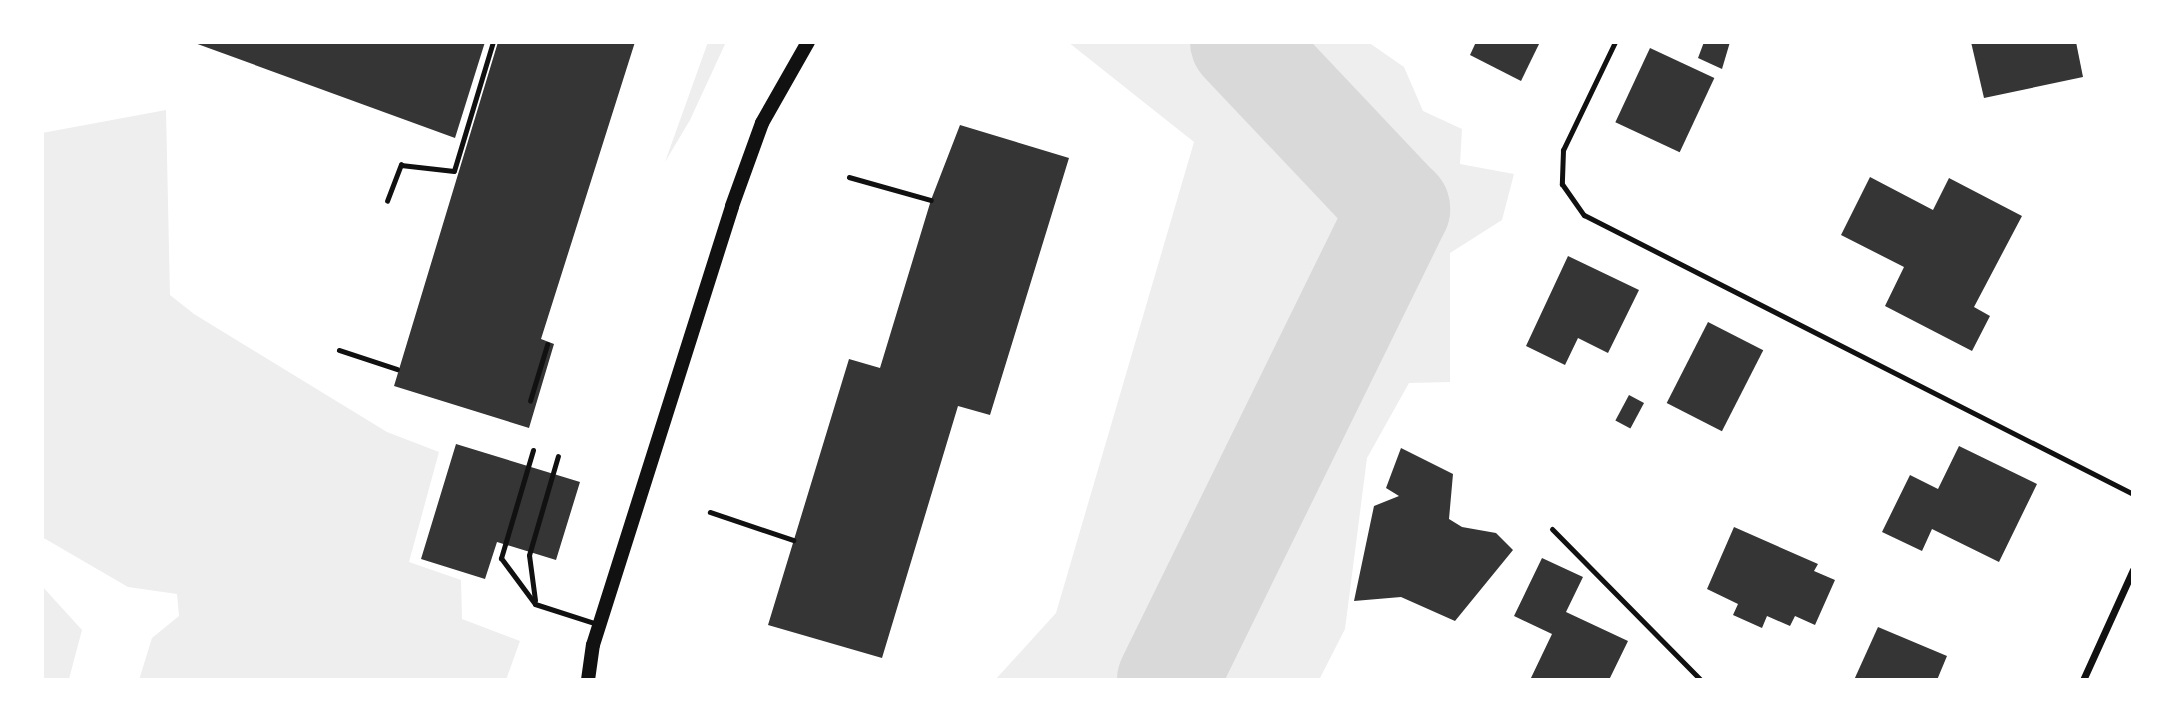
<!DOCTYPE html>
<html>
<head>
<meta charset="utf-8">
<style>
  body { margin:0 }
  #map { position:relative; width:2175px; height:722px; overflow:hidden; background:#fff; font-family:"IBM Plex Sans",sans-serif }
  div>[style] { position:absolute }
  .green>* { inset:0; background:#eee }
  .river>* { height:102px; margin:-51px; padding:0 51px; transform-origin:51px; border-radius:51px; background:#d9d9d9 }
  .building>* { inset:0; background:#353535; transform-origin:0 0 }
  .path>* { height:4.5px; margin:-2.25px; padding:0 2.25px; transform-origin:2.25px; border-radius:2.25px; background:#111 }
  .service>* { height:5px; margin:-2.5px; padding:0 2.5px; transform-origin:2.5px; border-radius:2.5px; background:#111 }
  .minor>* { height:7px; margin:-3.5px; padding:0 3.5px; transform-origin:3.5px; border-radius:3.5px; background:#111 }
  .secondary>* { height:14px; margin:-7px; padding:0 7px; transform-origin:7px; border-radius:7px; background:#111 }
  span { translate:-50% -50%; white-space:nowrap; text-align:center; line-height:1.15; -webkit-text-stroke:5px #fff; paint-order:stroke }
  .frame { position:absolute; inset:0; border:44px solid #fff; pointer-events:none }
</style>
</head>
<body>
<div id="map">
  <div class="green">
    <div style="clip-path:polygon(708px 42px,726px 42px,690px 120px,665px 162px)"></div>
    <div style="clip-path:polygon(1068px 42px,1368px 42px,1404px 67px,1423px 111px,1462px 129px,1460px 164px,1514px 174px,1502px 220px,1450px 253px,1450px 382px,1409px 383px,1367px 458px,1345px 629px,1319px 680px,995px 680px,1056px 613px,1194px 142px)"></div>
    <div style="clip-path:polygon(166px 110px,170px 295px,194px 314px,387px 432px,439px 452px,409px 562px,461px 580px,462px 619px,520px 641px,506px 680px,139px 680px,152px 638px,179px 616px,177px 594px,128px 587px,42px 537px,42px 133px)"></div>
    <div style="clip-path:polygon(42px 586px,82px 630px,69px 679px,42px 680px)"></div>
  </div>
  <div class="river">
    <div style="left:1168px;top:680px;width:525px;rotate:-63.87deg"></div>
    <div style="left:1399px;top:209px;width:230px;rotate:-133.4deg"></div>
  </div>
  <div class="building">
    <div style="clip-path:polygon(192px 42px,485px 42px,455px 138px)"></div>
    <div style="clip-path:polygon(498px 42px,635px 42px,541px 339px,554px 344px,529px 428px,394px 386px)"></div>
    <div style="clip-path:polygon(1476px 42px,1540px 42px,1521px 81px,1470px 55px)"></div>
    <div style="clip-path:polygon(1704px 42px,1730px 42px,1722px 69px,1698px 58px)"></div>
    <div style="clip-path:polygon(1971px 42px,2076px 42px,2083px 77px,1984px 98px)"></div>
    <div style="left:1650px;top:48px;width:71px;height:82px;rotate:25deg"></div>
    <div style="clip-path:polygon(960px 125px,1069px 158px,990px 415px,958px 406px,882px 658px,768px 625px,849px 359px,880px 368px,931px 200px)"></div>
    <div style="clip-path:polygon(1870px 177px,1933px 210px,1949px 178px,2022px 216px,1974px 307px,1990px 316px,1972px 351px,1885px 306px,1904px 267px,1841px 235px)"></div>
    <div style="clip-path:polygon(1568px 256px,1639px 290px,1608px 353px,1578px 338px,1565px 365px,1526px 346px)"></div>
    <div style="left:1708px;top:322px;width:62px;height:91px;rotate:27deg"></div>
    <div style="left:1629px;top:395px;width:17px;height:29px;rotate:28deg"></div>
    <div style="clip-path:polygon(456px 444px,580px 482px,556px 560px,497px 542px,485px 579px,421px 559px)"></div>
    <div style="clip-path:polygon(1959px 446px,2037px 484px,1999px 562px,1932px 529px,1922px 551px,1882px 532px,1910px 475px,1938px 489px)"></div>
    <div style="clip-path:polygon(1401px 448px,1453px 474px,1449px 519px,1462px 527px,1496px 533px,1513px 550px,1455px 621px,1401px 597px,1354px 601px,1374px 506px,1399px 496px,1386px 488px)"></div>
    <div style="clip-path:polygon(1734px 527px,1818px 564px,1814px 571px,1835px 580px,1815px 625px,1795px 616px,1790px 626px,1767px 616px,1762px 628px,1733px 615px,1738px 604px,1707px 589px)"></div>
    <div style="clip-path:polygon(1542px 558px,1583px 577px,1566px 612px,1628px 641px,1609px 680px,1530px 680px,1552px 634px,1514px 616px)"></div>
    <div style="clip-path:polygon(1878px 627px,1947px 656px,1937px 680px,1854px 680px)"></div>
  </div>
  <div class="path">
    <div style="left:849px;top:177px;width:85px;rotate:15.7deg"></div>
    <div style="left:387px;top:201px;width:39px;rotate:-69deg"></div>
    <div style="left:401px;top:165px;width:53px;rotate:6.5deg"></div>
    <div style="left:454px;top:171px;width:135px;rotate:-73.2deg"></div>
    <div style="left:339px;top:350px;width:61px;rotate:18.1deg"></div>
    <div style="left:530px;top:401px;width:59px;rotate:-73.1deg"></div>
    <div style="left:710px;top:512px;width:88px;rotate:18.6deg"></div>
  </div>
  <div class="service">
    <div style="left:1615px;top:42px;width:120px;rotate:115.7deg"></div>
    <div style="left:1563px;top:150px;width:34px;rotate:92deg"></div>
    <div style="left:1562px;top:184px;width:38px;rotate:55deg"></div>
    <div style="left:1584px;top:215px;width:616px;rotate:26.94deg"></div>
    <div style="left:533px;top:450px;width:113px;rotate:106.5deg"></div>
    <div style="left:501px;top:558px;width:57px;rotate:53.5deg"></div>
    <div style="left:535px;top:604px;width:65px;rotate:17.9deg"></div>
    <div style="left:1552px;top:529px;width:212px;rotate:45.4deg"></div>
    <div style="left:535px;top:600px;width:45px;rotate:-97.6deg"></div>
    <div style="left:529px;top:555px;width:103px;rotate:-73.7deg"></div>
  </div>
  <div class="minor">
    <div style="left:2083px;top:680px;width:121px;rotate:-65.6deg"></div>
  </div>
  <div class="secondary">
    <div style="left:588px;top:680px;width:35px;rotate:-82deg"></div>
    <div style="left:593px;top:645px;width:460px;rotate:-72.4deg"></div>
    <div style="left:732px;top:206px;width:88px;rotate:-70.1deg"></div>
    <div style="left:762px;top:123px;width:93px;rotate:-60.4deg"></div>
  </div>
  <div class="frame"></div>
</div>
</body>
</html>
